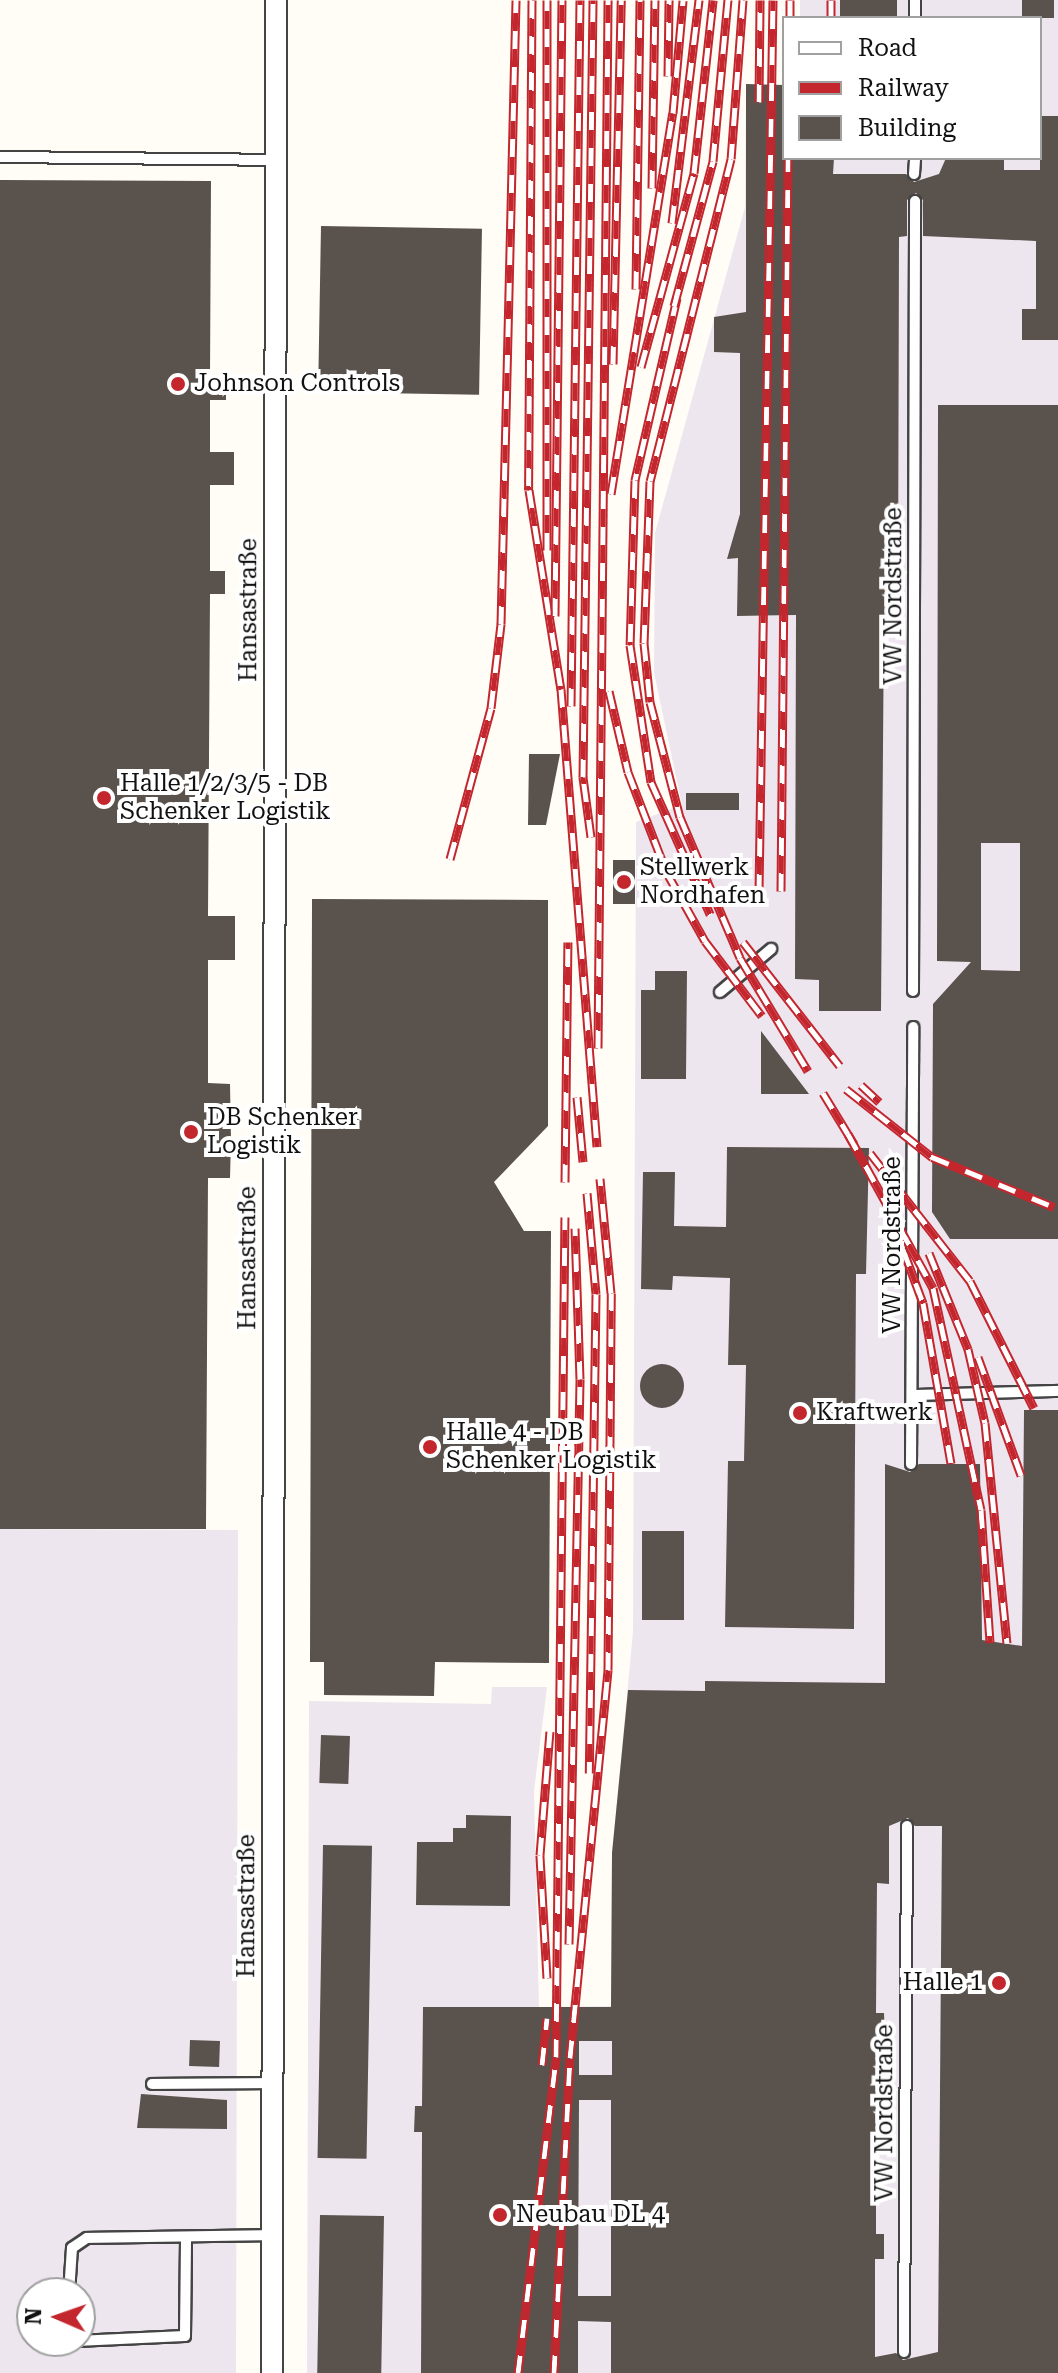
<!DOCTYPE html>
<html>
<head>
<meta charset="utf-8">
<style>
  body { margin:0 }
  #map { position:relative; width:1058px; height:2373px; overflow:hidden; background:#fffdf5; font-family:"Roboto Serif",serif }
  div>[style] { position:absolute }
  .industrial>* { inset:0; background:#eee6ef }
  .building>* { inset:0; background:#5a524d; transform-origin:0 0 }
  .round { border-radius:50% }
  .roads { filter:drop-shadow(2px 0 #444) drop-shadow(-2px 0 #444) drop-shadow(0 2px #444) drop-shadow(0 -2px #444) }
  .service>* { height:10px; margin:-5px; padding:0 5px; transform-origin:5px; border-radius:5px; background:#fff }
  .minor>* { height:20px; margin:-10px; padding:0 10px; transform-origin:10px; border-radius:10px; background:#fff }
  .rail>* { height:9px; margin-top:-4.5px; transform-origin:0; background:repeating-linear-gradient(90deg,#fff 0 18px,#c4262e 0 36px); box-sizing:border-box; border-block:2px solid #c4262e }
  .dots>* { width:22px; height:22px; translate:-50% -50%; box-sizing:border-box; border:4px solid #fff; border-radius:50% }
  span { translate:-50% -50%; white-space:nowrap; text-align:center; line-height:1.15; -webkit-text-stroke:8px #fff; paint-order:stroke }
  .poi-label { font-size:24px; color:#111 }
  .left { translate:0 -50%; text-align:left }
  .right { translate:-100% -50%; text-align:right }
  .street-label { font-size:24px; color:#111 }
  .legend { position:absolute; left:782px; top:16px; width:260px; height:144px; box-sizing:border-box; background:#fff; border:2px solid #a0a0a0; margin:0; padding:10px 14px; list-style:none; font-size:24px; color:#111 }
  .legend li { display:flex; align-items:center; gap:16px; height:40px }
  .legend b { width:40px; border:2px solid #a0a0a0 }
  .north { position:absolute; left:16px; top:2277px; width:80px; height:80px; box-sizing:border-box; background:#fff; border:2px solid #a0a0a0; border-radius:50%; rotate:272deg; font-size:22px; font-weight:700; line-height:32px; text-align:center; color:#111 }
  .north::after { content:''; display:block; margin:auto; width:28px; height:36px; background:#c4262e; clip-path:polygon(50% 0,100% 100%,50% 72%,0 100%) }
</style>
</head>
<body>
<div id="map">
  <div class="industrial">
    <div style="clip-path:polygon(800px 0,1058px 0,1058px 2373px,307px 2373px,309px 1701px,491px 1704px,492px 1687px,547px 1687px,534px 1791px,539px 2007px,611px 2006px,612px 1853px,633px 1632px,636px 822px,682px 805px,654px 673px,655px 533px,745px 207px,746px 84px,784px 85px,784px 158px,1040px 158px,1040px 18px,800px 18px)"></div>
    <div style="clip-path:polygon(evenodd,0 1529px,238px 1530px,236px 2373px,0 2373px,0 1529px,32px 2293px,80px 2293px,80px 2341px,32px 2341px,32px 2293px)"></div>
  </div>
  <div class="building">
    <div style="left:840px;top:0;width:57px;height:18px"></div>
    <div style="left:1022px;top:0;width:32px;height:18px"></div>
    <div style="clip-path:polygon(746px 84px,784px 85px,784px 158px,834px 158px,833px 174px,906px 174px,914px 182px,939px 174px,946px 158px,1004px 158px,1004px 170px,1040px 170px,1040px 116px,1058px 116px,1058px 340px,1022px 340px,1022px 309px,1036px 309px,1036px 241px,923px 236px,923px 200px,916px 193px,907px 200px,907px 236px,899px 237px,898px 616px,884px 616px,881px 1011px,819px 1011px,819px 980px,795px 979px,796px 615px,737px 616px,738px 558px,727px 559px,740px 514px,740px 353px,714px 352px,714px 317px,746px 312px)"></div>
    <div style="clip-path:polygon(0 180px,211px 181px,210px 377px,226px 377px,226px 400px,210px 400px,210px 452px,234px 452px,234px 485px,210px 485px,210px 571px,225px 571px,225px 594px,210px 594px,208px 916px,235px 916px,235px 960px,208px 960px,208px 1083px,230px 1084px,231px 1140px,230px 1178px,208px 1178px,206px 1529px,0 1529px)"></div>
    <div style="left:321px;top:226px;width:161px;height:166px;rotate:1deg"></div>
    <div style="clip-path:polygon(evenodd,938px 405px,1058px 405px,1058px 1239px,950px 1239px,932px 1212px,933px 1004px,971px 962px,937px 961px,938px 405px,981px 843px,1020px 843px,1020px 971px,981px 970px,981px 843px)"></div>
    <div style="clip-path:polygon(529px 754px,560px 754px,546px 825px,528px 825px)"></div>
    <div style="left:686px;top:793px;width:53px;height:17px"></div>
    <div style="left:613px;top:860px;width:22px;height:44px"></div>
    <div style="clip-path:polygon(312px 899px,548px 900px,548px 1126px,494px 1182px,524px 1231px,551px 1231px,549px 1663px,435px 1662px,434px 1696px,324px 1695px,324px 1662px,310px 1662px)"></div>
    <div style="clip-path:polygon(655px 971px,687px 971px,686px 1079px,641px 1079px,641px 990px,655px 990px)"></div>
    <div style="clip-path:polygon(761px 1031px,809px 1094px,761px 1094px)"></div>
    <div style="clip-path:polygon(727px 1147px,869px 1148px,866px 1274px,856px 1274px,854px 1629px,725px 1627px,728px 1461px,744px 1461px,746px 1365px,728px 1365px,730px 1278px,673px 1276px,672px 1290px,641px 1289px,643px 1172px,675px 1172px,674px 1226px,726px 1227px)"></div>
    <div class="round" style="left:640px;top:1364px;width:44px;height:44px"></div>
    <div style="clip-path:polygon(evenodd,1024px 1410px,1058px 1410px,1058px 2373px,611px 2373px,611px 2322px,578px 2321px,578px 2373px,421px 2373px,422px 2132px,414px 2132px,415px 2106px,422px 2106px,423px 2007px,611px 2007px,612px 1853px,628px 1690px,705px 1691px,705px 1681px,885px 1683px,885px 1464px,910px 1472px,919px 1464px,980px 1464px,982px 1640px,1022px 1646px,1024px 1410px,908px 1818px,915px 1826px,942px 1826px,938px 2352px,903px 2360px,896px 2353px,875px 2357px,875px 2259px,884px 2259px,884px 2234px,876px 2234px,876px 2038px,885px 2038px,884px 2013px,876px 2013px,877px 1883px,889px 1884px,889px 1826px,908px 1818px,1024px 1410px,579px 2041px,612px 2041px,612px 2075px,579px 2075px,579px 2041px,1024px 1410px,579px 2100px,611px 2100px,611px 2296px,578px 2296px,579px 2100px)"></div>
    <div style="left:684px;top:1531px;width:89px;height:42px;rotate:90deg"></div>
    <div style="left:321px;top:1735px;width:29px;height:48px;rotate:2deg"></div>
    <div style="clip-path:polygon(466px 1815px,511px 1816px,510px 1906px,416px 1905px,417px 1842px,453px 1842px,453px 1828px,466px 1828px)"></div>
    <div style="left:323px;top:1845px;width:49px;height:313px;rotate:1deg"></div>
    <div style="left:190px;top:2040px;width:30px;height:26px;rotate:2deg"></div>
    <div style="clip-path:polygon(141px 2094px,227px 2100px,227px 2129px,137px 2128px)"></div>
    <div style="left:320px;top:2215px;width:64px;height:158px;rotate:1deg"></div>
  </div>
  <div class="roads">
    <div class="service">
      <div style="left:915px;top:18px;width:18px;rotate:-90deg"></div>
      <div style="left:0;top:157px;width:276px;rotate:0.6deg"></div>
      <div style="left:914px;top:174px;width:16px;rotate:-86deg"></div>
      <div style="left:913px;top:991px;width:790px;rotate:-89.85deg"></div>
      <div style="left:720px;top:992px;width:67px;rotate:-40.1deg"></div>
      <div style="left:912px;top:1395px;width:146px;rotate:-1.6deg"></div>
      <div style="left:911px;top:1464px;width:437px;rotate:-89.7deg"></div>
      <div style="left:152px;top:2084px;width:120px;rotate:-0.5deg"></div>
      <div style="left:69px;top:2293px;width:45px;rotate:-86.2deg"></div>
      <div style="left:72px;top:2248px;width:18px;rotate:-34deg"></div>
      <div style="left:87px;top:2238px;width:186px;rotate:-0.9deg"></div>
      <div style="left:76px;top:2341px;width:109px;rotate:-2.6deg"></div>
      <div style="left:185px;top:2336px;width:99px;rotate:-89.4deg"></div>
      <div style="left:904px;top:2352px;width:526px;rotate:-89.67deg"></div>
    </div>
    <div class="minor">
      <div style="left:272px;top:2373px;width:2373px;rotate:-89.9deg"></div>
    </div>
  </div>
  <div class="rail">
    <div style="left:532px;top:0;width:490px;rotate:90.4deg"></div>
    <div style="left:529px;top:490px;width:202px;rotate:80.9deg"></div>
    <div style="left:561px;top:689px;width:459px;rotate:85.5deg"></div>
    <div style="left:743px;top:0;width:159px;rotate:94.3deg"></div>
    <div style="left:731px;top:159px;width:332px;rotate:104.1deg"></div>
    <div style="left:650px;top:481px;width:162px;rotate:92.1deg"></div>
    <div style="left:644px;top:643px;width:59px;rotate:84.2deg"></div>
    <div style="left:650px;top:702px;width:119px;rotate:75.4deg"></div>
    <div style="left:680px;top:817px;width:153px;rotate:66.9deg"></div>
    <div style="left:740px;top:958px;width:132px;rotate:59deg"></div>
    <div style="left:790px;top:18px;width:18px;rotate:-90deg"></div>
    <div style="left:831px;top:18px;width:18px;rotate:-90deg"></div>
    <div style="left:668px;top:76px;width:76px;rotate:-89.2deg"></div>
    <div style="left:759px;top:102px;width:102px;rotate:-89.4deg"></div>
    <div style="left:652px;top:188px;width:188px;rotate:-89.1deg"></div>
    <div style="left:672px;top:223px;width:225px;rotate:-83.1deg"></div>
    <div style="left:636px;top:289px;width:289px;rotate:-89.2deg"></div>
    <div style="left:677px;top:298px;width:187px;rotate:103deg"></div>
    <div style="left:635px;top:480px;width:165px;rotate:91.7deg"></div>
    <div style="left:630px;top:645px;width:139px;rotate:81.3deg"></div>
    <div style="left:651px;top:782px;width:145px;rotate:65.9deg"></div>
    <div style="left:674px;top:306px;width:150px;rotate:-74.9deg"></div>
    <div style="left:713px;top:161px;width:162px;rotate:-84.7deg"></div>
    <div style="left:613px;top:364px;width:364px;rotate:-88.7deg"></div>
    <div style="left:641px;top:367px;width:201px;rotate:-74.7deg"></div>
    <div style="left:694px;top:173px;width:174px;rotate:-83.7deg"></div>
    <div style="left:611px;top:494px;width:386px;rotate:-80.8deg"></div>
    <div style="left:673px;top:113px;width:113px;rotate:-84.9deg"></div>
    <div style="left:547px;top:550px;width:550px;rotate:-90deg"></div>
    <div style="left:555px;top:616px;width:616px;rotate:-89.35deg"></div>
    <div style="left:609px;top:691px;width:83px;rotate:76.8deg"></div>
    <div style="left:628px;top:772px;width:108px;rotate:68.9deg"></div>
    <div style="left:667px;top:873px;width:78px;rotate:60.8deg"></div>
    <div style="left:705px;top:941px;width:94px;rotate:52.8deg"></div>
    <div style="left:571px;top:706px;width:706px;rotate:-89.27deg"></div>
    <div style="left:591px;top:837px;width:61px;rotate:-97.6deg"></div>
    <div style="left:583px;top:777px;width:777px;rotate:-89.26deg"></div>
    <div style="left:450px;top:859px;width:156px;rotate:-74.8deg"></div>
    <div style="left:491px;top:708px;width:85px;rotate:-83.2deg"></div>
    <div style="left:501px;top:624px;width:624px;rotate:-88.62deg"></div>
    <div style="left:781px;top:891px;width:733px;rotate:-89.45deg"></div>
    <div style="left:759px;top:892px;width:892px;rotate:-89.1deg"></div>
    <div style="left:743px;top:942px;width:157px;rotate:52deg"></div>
    <div style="left:598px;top:1048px;width:1048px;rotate:-89.45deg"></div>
    <div style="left:861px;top:1085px;width:25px;rotate:43deg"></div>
    <div style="left:846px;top:1089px;width:110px;rotate:38.3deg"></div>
    <div style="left:932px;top:1157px;width:132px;rotate:22.3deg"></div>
    <div style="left:823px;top:1093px;width:60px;rotate:58.7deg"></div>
    <div style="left:577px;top:1097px;width:65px;rotate:84.7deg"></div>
    <div style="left:848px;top:1134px;width:176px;rotate:61.1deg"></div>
    <div style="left:933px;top:1288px;width:227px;rotate:77.8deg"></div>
    <div style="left:981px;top:1510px;width:133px;rotate:86.1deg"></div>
    <div style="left:870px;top:1153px;width:162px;rotate:52deg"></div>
    <div style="left:970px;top:1281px;width:142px;rotate:63.3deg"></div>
    <div style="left:565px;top:1182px;width:240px;rotate:-89.3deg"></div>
    <div style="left:587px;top:1193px;width:101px;rotate:84.9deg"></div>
    <div style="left:596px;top:1294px;width:479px;rotate:90.8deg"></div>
    <div style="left:903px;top:1249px;width:58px;rotate:69.7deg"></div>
    <div style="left:923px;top:1303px;width:163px;rotate:80.1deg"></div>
    <div style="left:929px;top:1253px;width:104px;rotate:67.9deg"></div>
    <div style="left:968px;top:1349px;width:76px;rotate:77.1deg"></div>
    <div style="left:985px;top:1423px;width:221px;rotate:84.3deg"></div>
    <div style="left:978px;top:1357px;width:126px;rotate:70deg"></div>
    <div style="left:569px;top:1944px;width:565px;rotate:-88.88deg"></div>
    <div style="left:580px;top:1379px;width:151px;rotate:-91.9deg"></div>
    <div style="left:547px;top:1978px;width:123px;rotate:-93.3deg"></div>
    <div style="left:540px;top:1855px;width:124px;rotate:-85.4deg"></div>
    <div style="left:542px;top:2065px;width:47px;rotate:-83.9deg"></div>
    <div style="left:518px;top:2373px;width:318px;rotate:-83.1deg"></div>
    <div style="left:556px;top:2057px;width:840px;rotate:-89.39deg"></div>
    <div style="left:554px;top:2373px;width:315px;rotate:-87.1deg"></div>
    <div style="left:570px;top:2058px;width:390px;rotate:-84.4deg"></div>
    <div style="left:608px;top:1670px;width:377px;rotate:-89.5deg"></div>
    <div style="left:611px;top:1293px;width:115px;rotate:-95.5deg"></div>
  </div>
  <div class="dots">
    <div style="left:178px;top:384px;background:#c4262e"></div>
    <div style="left:104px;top:798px;background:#c4262e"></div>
    <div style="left:624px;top:882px;background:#c4262e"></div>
    <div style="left:191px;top:1132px;background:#c4262e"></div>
    <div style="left:800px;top:1413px;background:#c4262e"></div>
    <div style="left:430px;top:1447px;background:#c4262e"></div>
    <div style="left:999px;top:1983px;background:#c4262e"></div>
    <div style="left:500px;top:2215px;background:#c4262e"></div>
  </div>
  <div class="poi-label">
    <span class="left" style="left:194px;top:384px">Johnson Controls</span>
    <span class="left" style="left:120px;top:798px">Halle 1/2/3/5 - DB<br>Schenker Logistik</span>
    <span class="left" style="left:640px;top:882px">Stellwerk<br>Nordhafen</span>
    <span class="left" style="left:207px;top:1132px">DB Schenker<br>Logistik</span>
    <span class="left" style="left:816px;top:1413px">Kraftwerk</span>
    <span class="left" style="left:446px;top:1447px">Halle 4 - DB<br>Schenker Logistik</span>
    <span class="right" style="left:983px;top:1983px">Halle 1</span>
    <span class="left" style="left:516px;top:2215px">Neubau DL 4</span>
  </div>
  <div class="street-label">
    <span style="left:894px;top:596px;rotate:-90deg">VW Nordstraße</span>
    <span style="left:249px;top:610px;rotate:-90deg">Hansastraße</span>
    <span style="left:893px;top:1245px;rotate:-90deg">VW Nordstraße</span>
    <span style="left:248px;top:1258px;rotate:-90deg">Hansastraße</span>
    <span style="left:247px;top:1906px;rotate:-90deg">Hansastraße</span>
    <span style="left:885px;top:2113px;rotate:-90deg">VW Nordstraße</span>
  </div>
  <ul class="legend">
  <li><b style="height:10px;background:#fff"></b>Road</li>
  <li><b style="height:10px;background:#c4262e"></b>Railway</li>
  <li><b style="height:22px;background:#5a524d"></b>Building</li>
  </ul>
  <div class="north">N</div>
</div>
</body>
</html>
